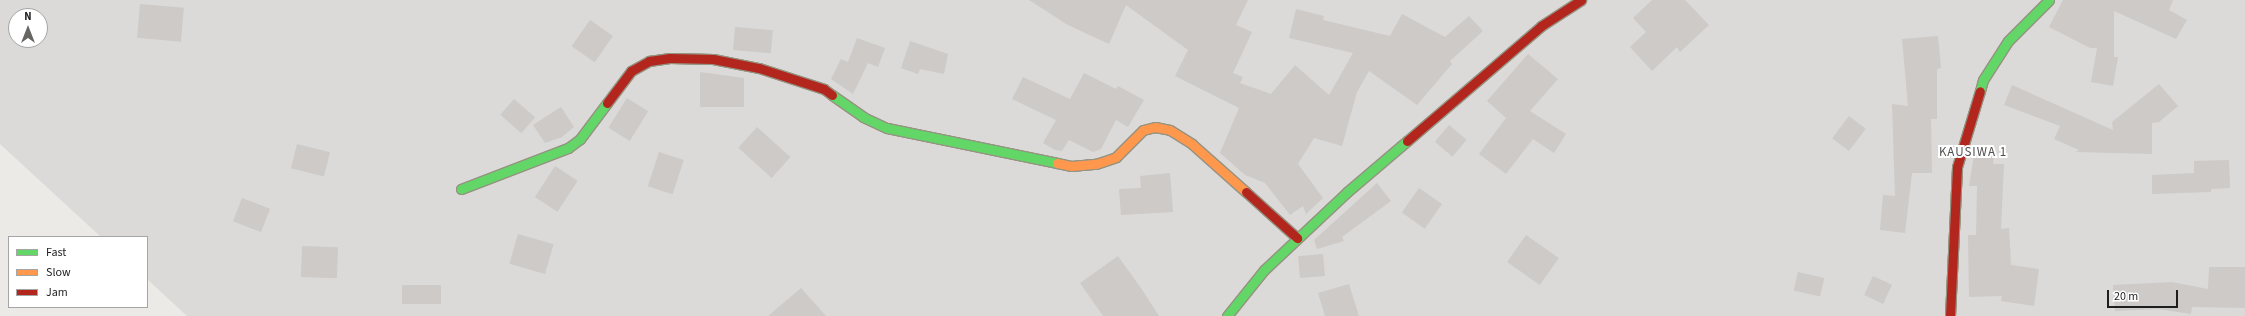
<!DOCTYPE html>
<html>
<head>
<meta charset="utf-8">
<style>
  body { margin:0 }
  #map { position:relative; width:2245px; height:316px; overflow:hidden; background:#eceae7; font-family:"Source Sans 3",sans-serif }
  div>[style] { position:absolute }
  .residential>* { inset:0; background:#dbdad9 }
  .building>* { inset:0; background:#cdcac8; transform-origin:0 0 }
  .roads { filter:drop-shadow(1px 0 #959381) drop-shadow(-1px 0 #959381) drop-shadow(0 1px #959381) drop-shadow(0 -1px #959381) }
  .fast>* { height:9px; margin:-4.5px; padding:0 4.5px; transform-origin:4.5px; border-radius:4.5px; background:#63d668 }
  .slow>* { height:9px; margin:-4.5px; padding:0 4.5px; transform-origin:4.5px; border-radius:4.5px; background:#ff974d }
  .jam>* { height:9px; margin:-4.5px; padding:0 4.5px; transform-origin:4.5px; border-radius:4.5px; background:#b3261e }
  span { translate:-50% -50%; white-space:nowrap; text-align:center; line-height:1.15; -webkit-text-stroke:4px #fff; paint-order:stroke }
  .quarter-label { font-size:13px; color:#515151; letter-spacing:1px }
  .legend { position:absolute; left:8px; top:236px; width:140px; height:72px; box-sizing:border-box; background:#fff; border:1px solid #a5a5a5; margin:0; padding:5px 7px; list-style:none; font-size:12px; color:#1e1e1e }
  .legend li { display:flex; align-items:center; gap:8px; height:20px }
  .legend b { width:20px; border:1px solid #a5a5a5 }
  .north { position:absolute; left:8px; top:8px; width:40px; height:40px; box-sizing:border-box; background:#fff; border:1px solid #a5a5a5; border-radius:50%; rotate:0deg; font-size:11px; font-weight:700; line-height:16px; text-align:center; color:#1e1e1e }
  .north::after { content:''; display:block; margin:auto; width:14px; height:18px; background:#666564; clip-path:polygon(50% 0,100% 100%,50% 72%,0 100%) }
  .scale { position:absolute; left:2107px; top:290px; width:71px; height:18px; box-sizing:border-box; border:2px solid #1e1e1e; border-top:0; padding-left:5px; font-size:12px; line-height:14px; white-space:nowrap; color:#1e1e1e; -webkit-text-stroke:3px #fff; paint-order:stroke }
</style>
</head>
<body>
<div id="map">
  <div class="residential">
    <div style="clip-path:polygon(evenodd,0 0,2245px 0,2245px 316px,187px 316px,147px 279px,147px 237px,101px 237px,0 144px,0 0,16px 16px,40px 16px,40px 40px,16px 40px,16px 16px)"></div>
  </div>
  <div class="building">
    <div style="clip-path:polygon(1029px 0,1248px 0,1236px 25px,1252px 32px,1233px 73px,1243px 77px,1240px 83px,1271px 94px,1295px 65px,1329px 95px,1353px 53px,1289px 38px,1296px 9px,1324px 16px,1323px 20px,1390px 36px,1402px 14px,1445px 37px,1469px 16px,1483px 31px,1450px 61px,1452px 64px,1417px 105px,1369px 71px,1357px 92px,1342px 146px,1314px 138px,1298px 164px,1323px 198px,1306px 214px,1303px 206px,1290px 215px,1265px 183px,1245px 175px,1220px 153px,1239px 108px,1175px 76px,1188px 50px,1126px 5px,1109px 44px,1068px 25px)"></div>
    <div style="clip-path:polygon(1652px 0,1685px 0,1709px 25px,1680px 52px,1677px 47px,1652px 71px,1630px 47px,1646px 32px,1633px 18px)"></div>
    <div style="clip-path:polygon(2063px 0,2173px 0,2169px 10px,2187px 20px,2176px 39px,2114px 11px,2114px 57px,2118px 57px,2113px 86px,2091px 82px,2097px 48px,2090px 48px,2049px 27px)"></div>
    <div style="left:140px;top:4px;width:44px;height:34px;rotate:5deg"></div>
    <div style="left:590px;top:20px;width:28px;height:32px;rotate:35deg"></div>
    <div style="left:735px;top:27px;width:38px;height:23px;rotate:5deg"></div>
    <div style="clip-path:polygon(1938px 36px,1941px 68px,1937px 69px,1937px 119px,1931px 119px,1932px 173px,1912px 173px,1905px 233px,1880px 230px,1883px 195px,1895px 196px,1892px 104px,1908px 106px,1902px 39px)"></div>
    <div style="clip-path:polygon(857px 38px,885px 48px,878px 67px,868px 63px,853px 94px,831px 79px,841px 59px,848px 62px)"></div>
    <div style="clip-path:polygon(910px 41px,948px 54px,944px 74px,920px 69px,918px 74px,901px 68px)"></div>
    <div style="clip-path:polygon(1528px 54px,1558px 79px,1530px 111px,1566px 134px,1554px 153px,1533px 139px,1506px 174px,1479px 154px,1506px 118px,1487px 101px)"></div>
    <div style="clip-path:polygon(700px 72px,744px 78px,744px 107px,700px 107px)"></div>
    <div style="clip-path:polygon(1084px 73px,1116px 89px,1118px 86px,1144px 100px,1128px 127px,1116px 120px,1101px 149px,1093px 152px,1069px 140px,1062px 151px,1055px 150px,1043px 143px,1056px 120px,1012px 99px,1023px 77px,1070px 99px)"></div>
    <div style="clip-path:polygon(2159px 84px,2178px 106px,2159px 122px,2152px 123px,2152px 154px,2076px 152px,2079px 150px,2054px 139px,2060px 126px,2004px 105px,2012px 85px,2113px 130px,2112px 122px)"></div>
    <div style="left:627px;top:98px;width:25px;height:35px;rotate:32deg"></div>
    <div style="left:514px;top:99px;width:28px;height:21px;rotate:41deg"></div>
    <div style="clip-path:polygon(561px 107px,574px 127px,562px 137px,545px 143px,533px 125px)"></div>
    <div style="left:1849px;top:116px;width:21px;height:28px;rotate:37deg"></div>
    <div style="left:1449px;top:125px;width:23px;height:22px;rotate:40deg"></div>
    <div style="left:757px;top:127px;width:45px;height:28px;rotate:42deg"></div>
    <div style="left:297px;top:144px;width:34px;height:25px;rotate:14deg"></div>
    <div style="left:659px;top:152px;width:26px;height:36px;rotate:18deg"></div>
    <div style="clip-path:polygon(1974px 155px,1994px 157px,1993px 164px,2004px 164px,2001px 229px,2009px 228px,2011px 265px,2039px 269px,2034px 306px,2001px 301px,2002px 296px,1969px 297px,1968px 235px,1976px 235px,1977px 186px,1969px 186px)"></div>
    <div style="clip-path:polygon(2229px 160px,2230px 188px,2211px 189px,2211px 192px,2152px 194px,2152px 175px,2194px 173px,2194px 161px)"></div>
    <div style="left:555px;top:166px;width:27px;height:37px;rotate:33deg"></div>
    <div style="clip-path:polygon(1170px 173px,1173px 212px,1121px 215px,1119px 189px,1141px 188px,1140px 176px)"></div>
    <div style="clip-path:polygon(1377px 183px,1391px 201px,1342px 237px,1344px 241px,1317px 249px,1314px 240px)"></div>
    <div style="left:1419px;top:188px;width:28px;height:30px;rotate:35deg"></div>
    <div style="left:242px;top:198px;width:30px;height:25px;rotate:21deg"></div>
    <div style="left:518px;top:234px;width:37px;height:31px;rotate:16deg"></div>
    <div style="left:1526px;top:235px;width:40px;height:33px;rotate:35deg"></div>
    <div style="left:302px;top:246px;width:36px;height:31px;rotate:2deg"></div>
    <div style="left:1323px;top:254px;width:22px;height:25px;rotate:85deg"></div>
    <div style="clip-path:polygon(1118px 256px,1143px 291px,1159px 316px,1103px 316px,1080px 283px)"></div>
    <div style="clip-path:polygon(2209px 267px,2245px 267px,2245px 308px,2192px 307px,2191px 314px,2158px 309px,2115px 311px,2113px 285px,2172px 282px,2208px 289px)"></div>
    <div style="left:1798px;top:272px;width:27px;height:19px;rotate:13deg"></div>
    <div style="left:1873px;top:276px;width:21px;height:21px;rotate:25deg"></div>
    <div style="clip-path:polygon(1349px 284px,1359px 316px,1325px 316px,1318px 293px)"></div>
    <div style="left:441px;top:285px;width:19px;height:39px;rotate:90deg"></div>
    <div style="clip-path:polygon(801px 288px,826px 316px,768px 316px)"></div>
  </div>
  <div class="roads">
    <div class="fast">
      <div style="left:1980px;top:91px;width:11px;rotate:-75deg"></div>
      <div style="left:1983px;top:80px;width:46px;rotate:-57.3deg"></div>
      <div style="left:2008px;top:41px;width:58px;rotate:-45deg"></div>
      <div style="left:832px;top:95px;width:38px;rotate:35deg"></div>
      <div style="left:863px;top:117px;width:26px;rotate:25deg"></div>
      <div style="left:887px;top:128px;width:174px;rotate:11.6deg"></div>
      <div style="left:461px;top:189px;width:115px;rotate:-21deg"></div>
      <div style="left:568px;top:148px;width:15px;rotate:-37deg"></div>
      <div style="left:580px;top:139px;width:45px;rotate:-53.1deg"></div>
      <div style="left:1227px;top:316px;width:59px;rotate:-51.2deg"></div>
      <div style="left:1264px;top:270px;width:114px;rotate:-43.2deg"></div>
      <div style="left:1347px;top:192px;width:79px;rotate:-40.4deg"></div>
    </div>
    <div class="slow">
      <div style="left:1057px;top:163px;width:14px;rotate:12deg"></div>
      <div style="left:1071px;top:166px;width:25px;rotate:-5deg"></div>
      <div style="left:1096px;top:164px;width:21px;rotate:-19deg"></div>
      <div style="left:1116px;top:157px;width:38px;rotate:-45deg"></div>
      <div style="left:1143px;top:130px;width:12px;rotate:-14deg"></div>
      <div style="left:1155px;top:127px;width:15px;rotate:11deg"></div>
      <div style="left:1170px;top:130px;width:26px;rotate:32deg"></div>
      <div style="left:1192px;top:144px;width:72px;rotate:41.6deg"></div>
    </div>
    <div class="jam">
      <div style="left:607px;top:103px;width:40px;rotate:-53deg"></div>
      <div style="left:631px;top:71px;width:21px;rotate:-29deg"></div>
      <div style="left:649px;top:61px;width:21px;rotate:-8deg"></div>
      <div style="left:670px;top:58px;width:43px;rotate:1.3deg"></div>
      <div style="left:713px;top:59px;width:47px;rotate:11.1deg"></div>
      <div style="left:759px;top:68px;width:68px;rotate:17.9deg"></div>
      <div style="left:824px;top:89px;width:10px;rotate:37deg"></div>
      <div style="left:1407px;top:141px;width:177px;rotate:-40.6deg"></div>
      <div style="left:1541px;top:26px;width:48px;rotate:-33deg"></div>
      <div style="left:1246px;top:192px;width:69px;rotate:42deg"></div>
      <div style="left:1950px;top:316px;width:149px;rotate:-87.3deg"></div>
      <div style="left:1957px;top:167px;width:79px;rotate:-73.2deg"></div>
    </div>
  </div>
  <div class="quarter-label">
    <span style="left:1973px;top:152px">KAUSIWA 1</span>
  </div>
  <ul class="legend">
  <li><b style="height:5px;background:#63d668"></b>Fast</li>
  <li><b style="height:5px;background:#ff974d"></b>Slow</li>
  <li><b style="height:5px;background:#b3261e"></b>Jam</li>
  </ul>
  <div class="north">N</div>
  <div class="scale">20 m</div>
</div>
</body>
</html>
